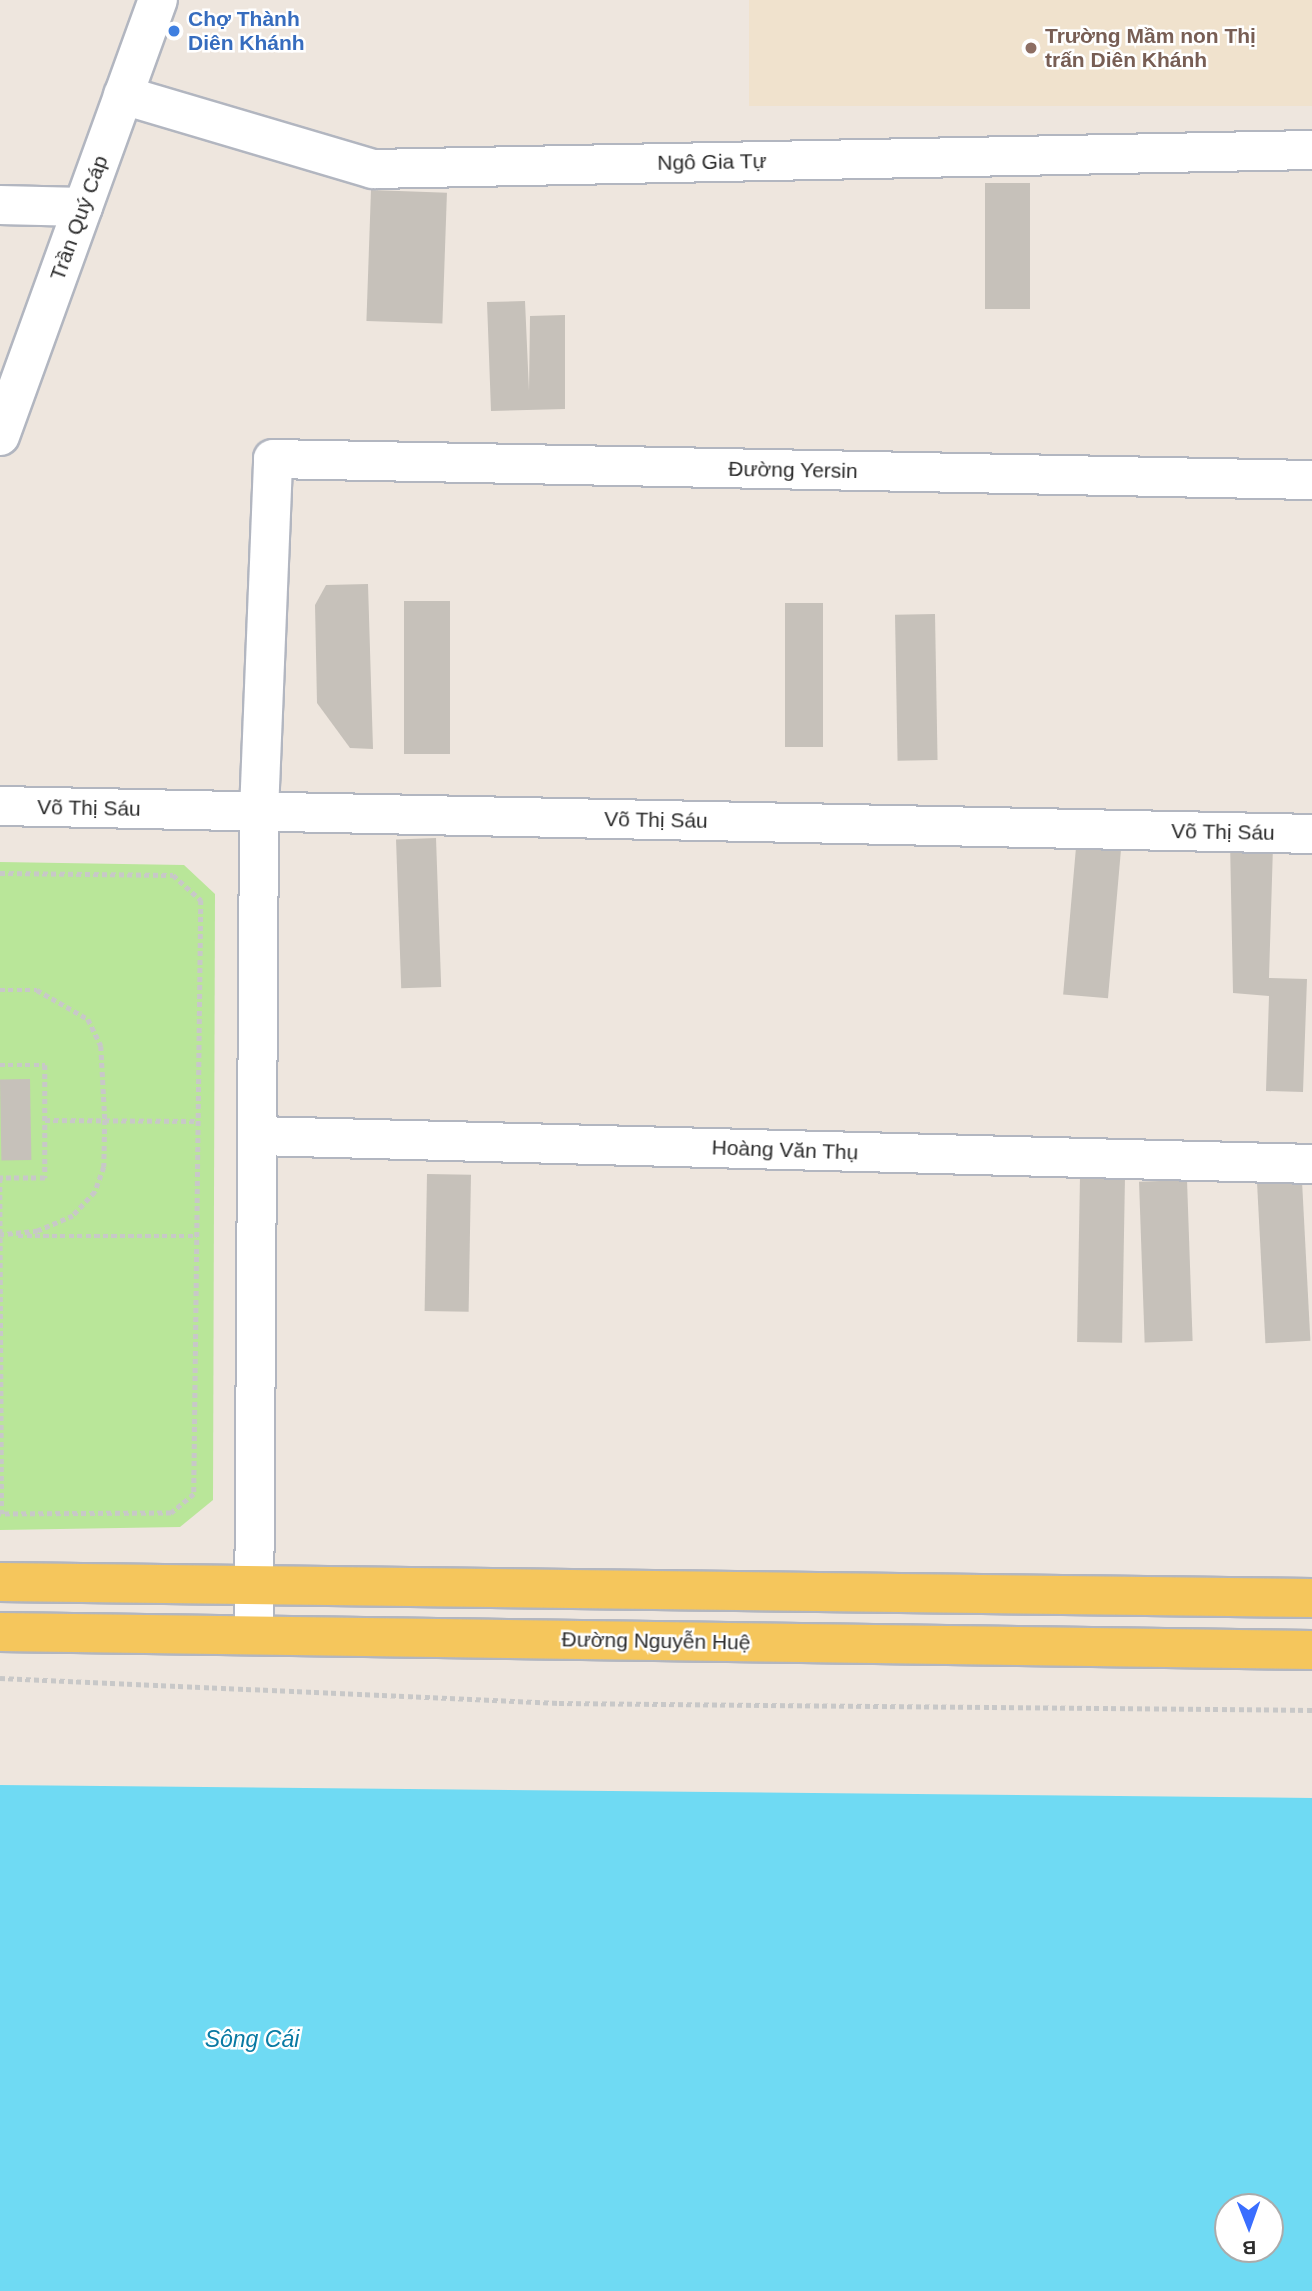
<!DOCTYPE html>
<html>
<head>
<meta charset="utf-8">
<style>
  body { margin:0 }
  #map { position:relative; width:1312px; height:2291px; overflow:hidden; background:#eee6de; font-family:Helvetica,sans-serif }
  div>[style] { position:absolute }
  .education>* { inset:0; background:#f0e2cd; transform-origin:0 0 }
  .green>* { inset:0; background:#b9e699 }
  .water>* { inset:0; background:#6fdaf3 }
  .building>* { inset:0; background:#c6c1ba; transform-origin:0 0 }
  .path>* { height:4.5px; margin-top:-2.25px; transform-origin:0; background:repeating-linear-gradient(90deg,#c8c8c8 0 5px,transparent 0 8.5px) }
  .roads { filter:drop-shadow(2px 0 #b2b6c0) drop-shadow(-2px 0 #b2b6c0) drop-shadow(0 2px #b2b6c0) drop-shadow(0 -2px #b2b6c0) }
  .minor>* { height:38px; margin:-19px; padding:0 19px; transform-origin:19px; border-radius:19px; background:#fff }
  .major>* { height:38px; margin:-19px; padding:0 19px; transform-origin:19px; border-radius:19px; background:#f5c65c }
  .dots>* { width:19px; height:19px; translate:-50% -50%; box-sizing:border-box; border:4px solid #fff; border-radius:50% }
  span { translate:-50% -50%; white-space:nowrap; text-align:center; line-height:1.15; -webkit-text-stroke:5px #fff; paint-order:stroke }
  .shop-label { font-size:21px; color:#366cbe; font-weight:700 }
  .left { translate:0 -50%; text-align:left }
  .education-label { font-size:21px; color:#785e54; font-weight:700 }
  .street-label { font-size:21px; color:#2c2c2c }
  .water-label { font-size:23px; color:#097aa3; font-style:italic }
  .north { position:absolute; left:1214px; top:2193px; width:70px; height:70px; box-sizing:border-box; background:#fff; border:2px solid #ababab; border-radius:50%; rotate:179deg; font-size:19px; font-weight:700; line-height:28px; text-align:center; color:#2c2c2c }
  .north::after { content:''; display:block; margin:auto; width:24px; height:32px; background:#3a6eff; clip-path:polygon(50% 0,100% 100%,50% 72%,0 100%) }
</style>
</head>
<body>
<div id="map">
  <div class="education">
    <div style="left:749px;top:0;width:563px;height:106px"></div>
  </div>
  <div class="green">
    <div style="clip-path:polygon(0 862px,184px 865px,215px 894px,213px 1500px,180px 1527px,0 1530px)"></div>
  </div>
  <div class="water">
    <div style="clip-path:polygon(evenodd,0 1785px,1312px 1798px,1312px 2291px,0 2291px,0 1785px,1228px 2207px,1270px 2207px,1270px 2249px,1228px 2249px,1228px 2207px)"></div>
  </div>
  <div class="building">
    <div style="left:985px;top:183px;width:45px;height:126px"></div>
    <div style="left:371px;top:190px;width:76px;height:131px;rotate:2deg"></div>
    <div style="clip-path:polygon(525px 301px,529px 391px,530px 316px,565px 315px,565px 409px,491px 411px,487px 302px)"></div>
    <div style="clip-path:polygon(368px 584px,373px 749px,350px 748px,317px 703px,315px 605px,326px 585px)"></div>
    <div style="left:404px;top:601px;width:46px;height:153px"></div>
    <div style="left:785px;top:603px;width:38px;height:144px"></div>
    <div style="left:935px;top:614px;width:146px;height:40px;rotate:89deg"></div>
    <div style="left:1077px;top:836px;width:45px;height:159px;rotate:5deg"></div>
    <div style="left:436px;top:838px;width:149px;height:40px;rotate:88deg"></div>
    <div style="clip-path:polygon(1230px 841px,1273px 846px,1269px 978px,1307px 979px,1303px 1092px,1266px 1091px,1269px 996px,1233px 993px)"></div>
    <div style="left:30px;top:1079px;width:81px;height:30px;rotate:89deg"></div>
    <div style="left:427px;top:1174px;width:44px;height:137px;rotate:1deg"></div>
    <div style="left:1080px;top:1176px;width:45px;height:166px;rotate:1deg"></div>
    <div style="left:1187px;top:1180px;width:161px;height:48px;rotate:88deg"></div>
    <div style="left:1302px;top:1181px;width:160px;height:45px;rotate:87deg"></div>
  </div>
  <div class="path">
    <div style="left:0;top:873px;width:173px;rotate:0.7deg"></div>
    <div style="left:173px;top:875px;width:38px;rotate:42deg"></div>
    <div style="left:201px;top:900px;width:594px;rotate:90.68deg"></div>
    <div style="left:194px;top:1494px;width:30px;rotate:140deg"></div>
    <div style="left:171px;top:1513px;width:171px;rotate:179.7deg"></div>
    <div style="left:0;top:990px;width:37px"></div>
    <div style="left:37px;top:990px;width:59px;rotate:29.6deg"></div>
    <div style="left:88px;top:1019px;width:30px;rotate:64deg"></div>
    <div style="left:101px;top:1046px;width:74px;rotate:86.9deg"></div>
    <div style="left:105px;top:1120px;width:47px;rotate:91.2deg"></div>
    <div style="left:104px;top:1167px;width:27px;rotate:110deg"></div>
    <div style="left:95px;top:1192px;width:33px;rotate:133deg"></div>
    <div style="left:73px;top:1216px;width:38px;rotate:157deg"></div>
    <div style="left:38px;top:1231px;width:38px;rotate:174deg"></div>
    <div style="left:0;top:1065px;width:45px"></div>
    <div style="left:45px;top:1065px;width:113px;rotate:90deg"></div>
    <div style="left:45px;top:1178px;width:45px;rotate:180deg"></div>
    <div style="left:45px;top:1120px;width:153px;rotate:0.4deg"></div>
    <div style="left:0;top:1178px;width:336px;rotate:89.7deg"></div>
    <div style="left:18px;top:1236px;width:179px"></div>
    <div style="left:0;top:1678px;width:560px;rotate:2.56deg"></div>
    <div style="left:559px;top:1703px;width:753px;rotate:0.53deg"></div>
  </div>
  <div class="roads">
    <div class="minor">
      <div style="left:123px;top:95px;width:261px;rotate:16.5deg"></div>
      <div style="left:373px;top:169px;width:939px;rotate:-1.16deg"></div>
      <div style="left:0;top:205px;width:83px;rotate:1.4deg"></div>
      <div style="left:0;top:436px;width:464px;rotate:-70.1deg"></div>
      <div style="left:0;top:806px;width:1312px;rotate:1.22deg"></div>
      <div style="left:258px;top:1136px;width:1054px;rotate:1.52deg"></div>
      <div style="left:254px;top:1635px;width:823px;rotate:-89.65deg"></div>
      <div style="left:259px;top:812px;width:353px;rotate:-87.7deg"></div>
      <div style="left:273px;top:459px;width:1039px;rotate:1.16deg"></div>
    </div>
    <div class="major">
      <div style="left:0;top:1582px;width:1312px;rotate:0.7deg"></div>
      <div style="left:0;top:1632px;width:1312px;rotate:0.79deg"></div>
    </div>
  </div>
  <div class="dots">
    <div style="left:174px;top:31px;background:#3f7fe0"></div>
    <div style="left:1031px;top:48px;background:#8d6e63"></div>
  </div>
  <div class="shop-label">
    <span class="left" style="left:188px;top:31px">Chợ Thành<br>Diên Khánh</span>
  </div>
  <div class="education-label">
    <span class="left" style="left:1045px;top:48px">Trường Mầm non Thị<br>trấn Diên Khánh</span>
  </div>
  <div class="street-label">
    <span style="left:712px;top:162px;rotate:-1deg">Ngô Gia Tự</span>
    <span style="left:79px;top:218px;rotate:-70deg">Trần Quý Cáp</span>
    <span style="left:793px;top:470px;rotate:1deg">Đường Yersin</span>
    <span style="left:89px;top:808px;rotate:1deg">Võ Thị Sáu</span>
    <span style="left:656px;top:820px;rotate:1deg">Võ Thị Sáu</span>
    <span style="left:1223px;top:832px;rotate:1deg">Võ Thị Sáu</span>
    <span style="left:785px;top:1150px;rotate:2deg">Hoàng Văn Thụ</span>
    <span style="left:656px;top:1641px;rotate:1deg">Đường Nguyễn Huệ</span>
  </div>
  <div class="water-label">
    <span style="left:252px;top:2039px">Sông Cái</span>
  </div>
  <div class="north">B</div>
</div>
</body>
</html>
